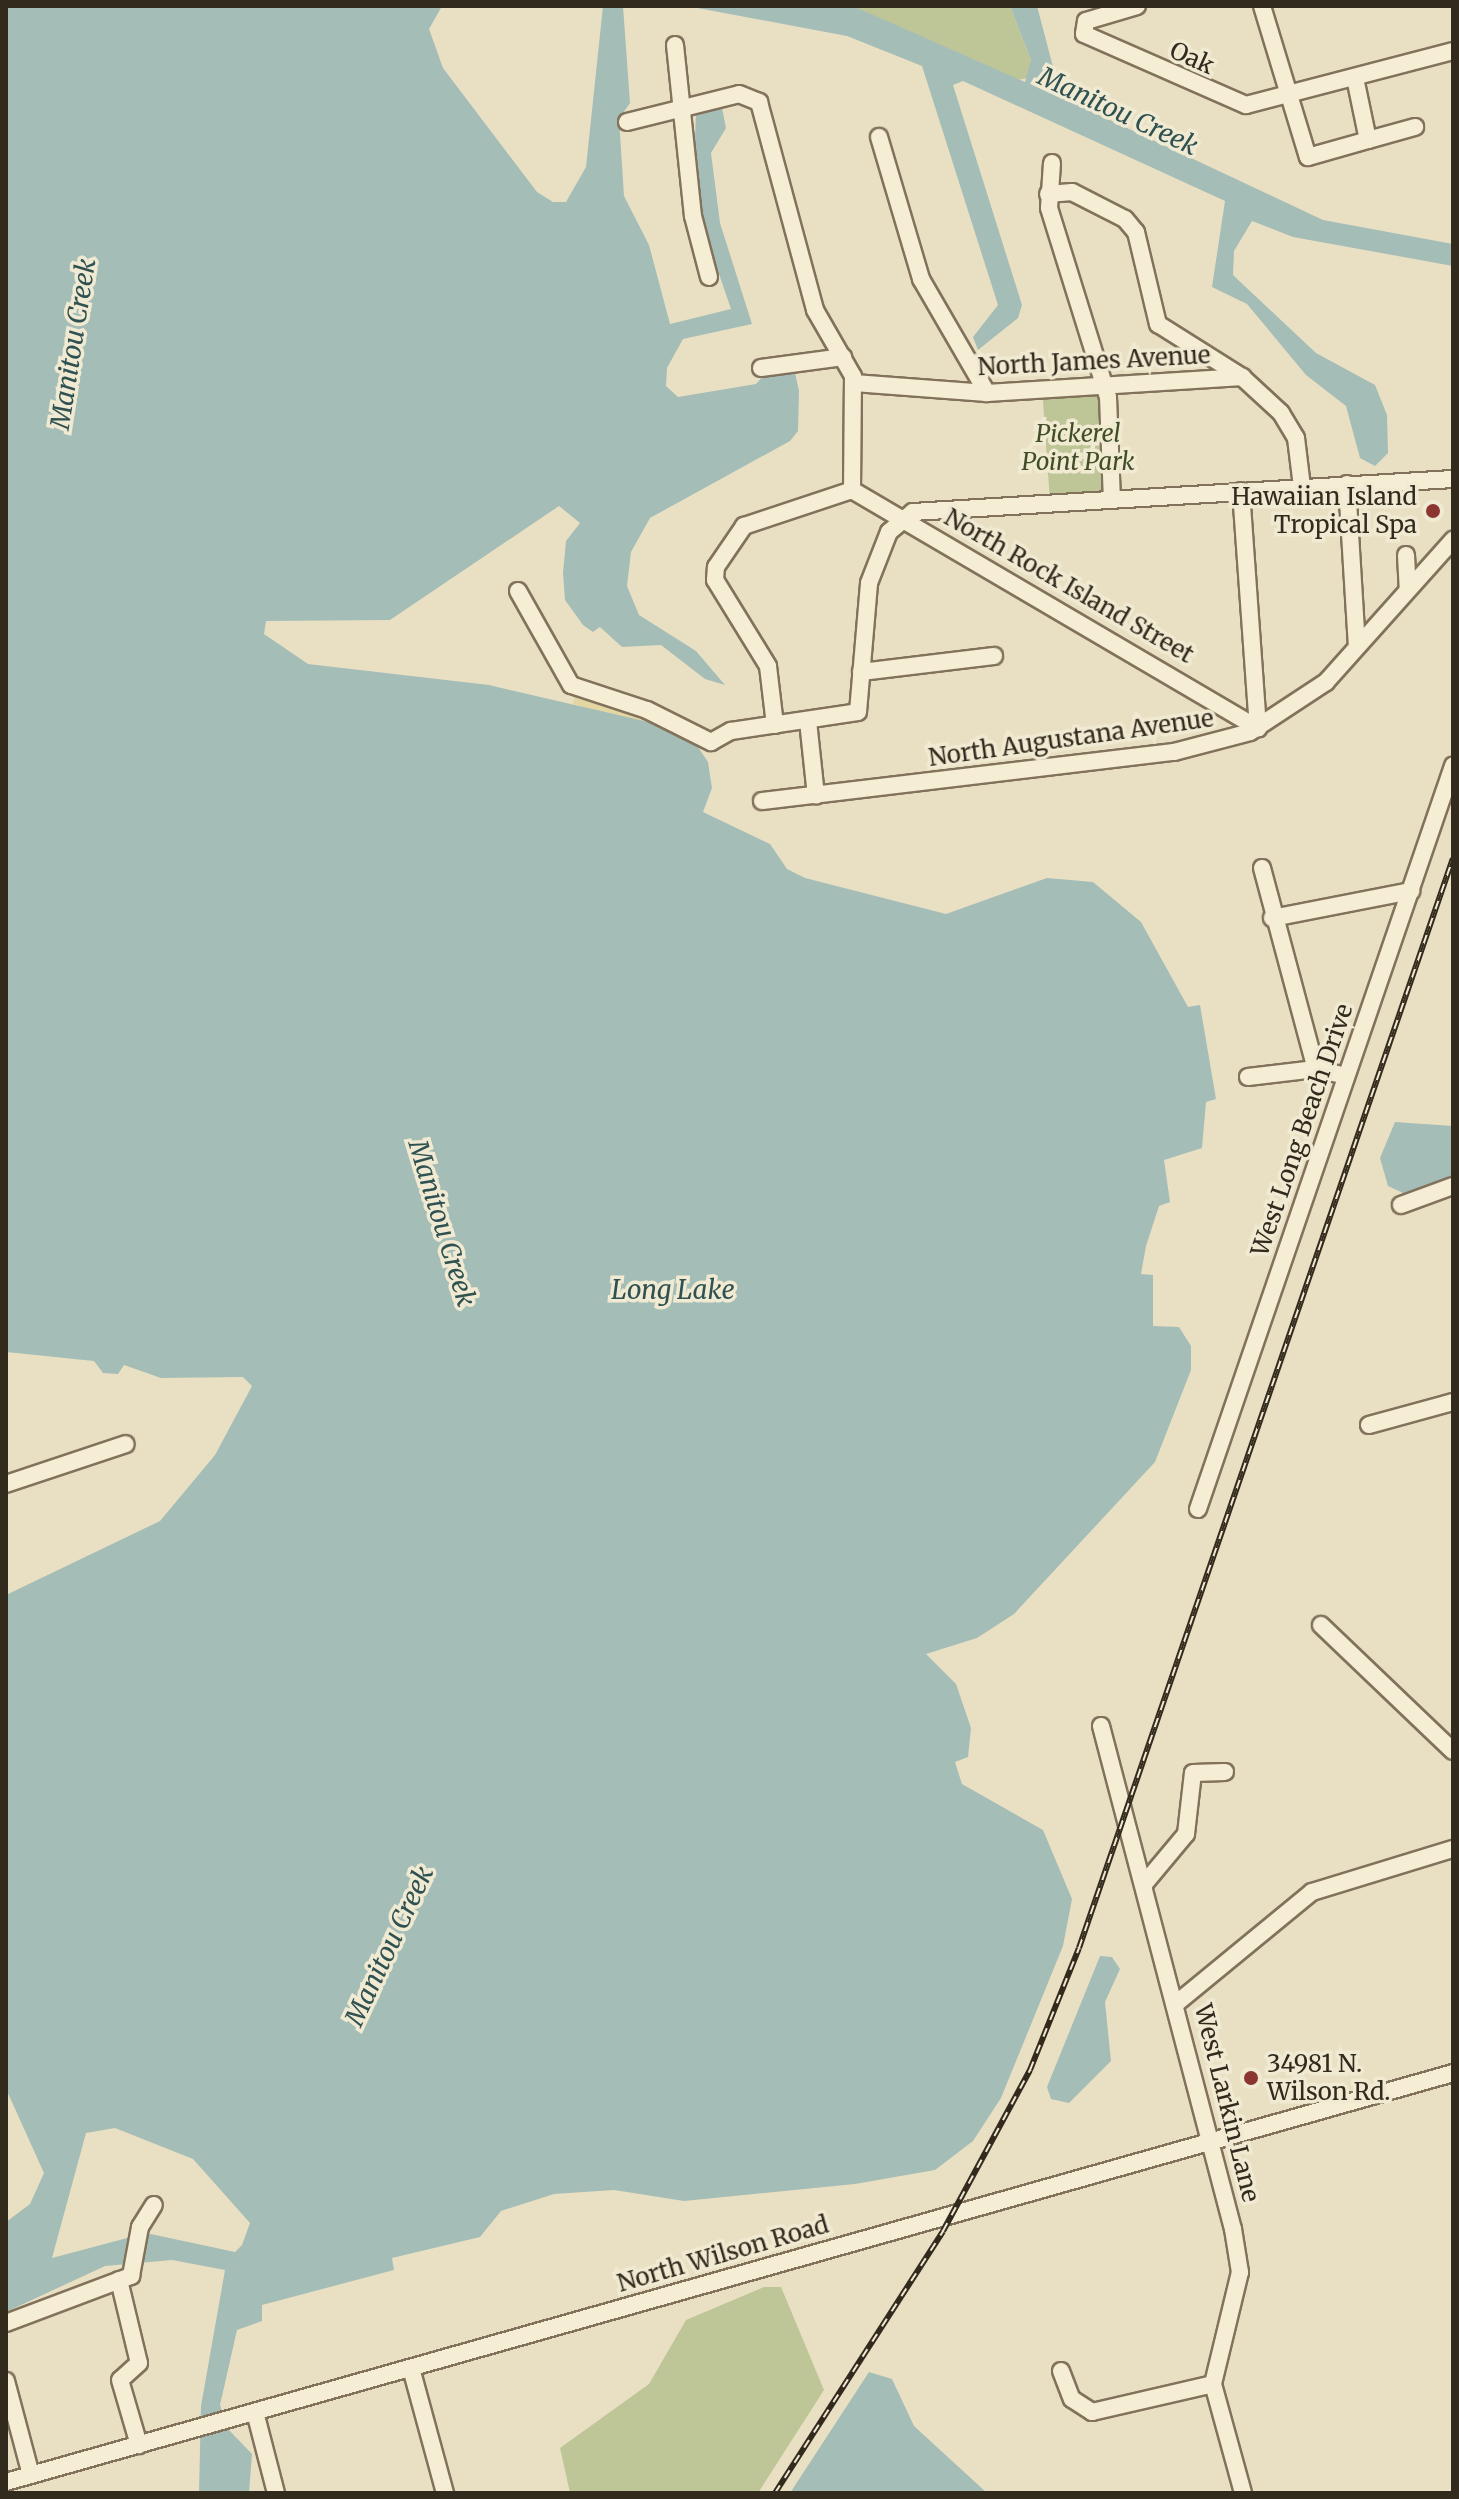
<!DOCTYPE html>
<html>
<head>
<meta charset="utf-8">
<style>
  body { margin:0 }
  #map { position:relative; width:1459px; height:2499px; overflow:hidden; background:#e9e0c3; font-family:Merriweather,serif }
  div>[style] { position:absolute }
  .green>* { inset:0; background:#bec698; transform-origin:0 0 }
  .sand>* { inset:0; background:#e3d6a2 }
  .water>* { inset:0; background:#a5bdb7 }
  .roads { filter:drop-shadow(2px 0 #82725c) drop-shadow(-2px 0 #82725c) drop-shadow(0 2px #82725c) drop-shadow(0 -2px #82725c) }
  .minor>* { height:16px; margin:-8px; padding:0 8px; transform-origin:8px; border-radius:8px; background:#f5eed5 }
  .rail>* { height:6px; margin-top:-3px; transform-origin:0; background:repeating-linear-gradient(90deg,#f1ead2 0 9px,#332a1e 0 18px); box-sizing:border-box; border-block:2px solid #332a1e }
  .dots>* { width:22px; height:22px; translate:-50% -50%; box-sizing:border-box; border:4px solid #f1ead2; border-radius:50% }
  span { translate:-50% -50%; white-space:nowrap; text-align:center; line-height:1.15; -webkit-text-stroke:7px #f1ead2; paint-order:stroke }
  .street-label { font-size:24px; color:#332a1e }
  .park-label { font-size:24px; color:#414d27; font-style:italic }
  .poi-label { font-size:24px; color:#332a1e }
  .right { translate:-100% -50%; text-align:right }
  .left { translate:0 -50%; text-align:left }
  .water-label { font-size:26px; color:#2f5151; font-style:italic }
  .frame { position:absolute; inset:0; border:8px solid #332a1e; pointer-events:none }
</style>
</head>
<body>
<div id="map">
  <div class="green">
    <div style="clip-path:polygon(853px 6px,1010px 6px,1031px 60px,1029px 78px,1010px 81px)"></div>
    <div style="left:1105px;top:385px;width:114px;height:63px;rotate:86deg"></div>
    <div style="clip-path:polygon(764px 2287px,781px 2287px,824px 2390px,758px 2493px,570px 2493px,560px 2448px,649px 2384px,686px 2320px)"></div>
  </div>
  <div class="sand">
    <div style="clip-path:polygon(576px 689px,647px 710px,682px 736px,573px 704px)"></div>
  </div>
  <div class="water">
    <div style="clip-path:polygon(evenodd,6px 6px,442px 6px,429px 29px,443px 68px,537px 192px,553px 202px,566px 202px,586px 167px,603px 6px,623px 6px,630px 103px,619px 119px,624px 196px,649px 245px,670px 324px,731px 309px,706px 236px,694px 164px,696px 113px,722px 108px,726px 128px,711px 153px,720px 223px,752px 324px,683px 339px,667px 368px,666px 386px,678px 397px,756px 384px,768px 370px,794px 368px,799px 391px,798px 431px,790px 441px,650px 518px,631px 552px,627px 586px,639px 615px,696px 651px,725px 685px,705px 679px,661px 645px,622px 647px,600px 627px,593px 632px,583px 625px,565px 600px,563px 573px,566px 541px,580px 523px,559px 506px,390px 620px,266px 621px,264px 634px,308px 664px,489px 685px,657px 724px,698px 747px,708px 762px,712px 788px,703px 812px,770px 844px,787px 869px,805px 878px,946px 914px,1047px 878px,1093px 882px,1141px 922px,1188px 1007px,1200px 1005px,1216px 1099px,1206px 1102px,1202px 1148px,1164px 1160px,1170px 1202px,1159px 1206px,1146px 1246px,1141px 1274px,1153px 1275px,1153px 1326px,1179px 1327px,1191px 1346px,1191px 1370px,1155px 1462px,1014px 1614px,977px 1638px,926px 1654px,956px 1684px,971px 1728px,968px 1757px,955px 1762px,962px 1784px,1043px 1830px,1072px 1899px,1063px 1946px,1001px 2098px,973px 2141px,935px 2170px,855px 2184px,684px 2201px,614px 2190px,554px 2194px,501px 2211px,480px 2237px,392px 2258px,394px 2270px,262px 2305px,262px 2321px,237px 2330px,220px 2405px,227px 2428px,252px 2454px,249px 2493px,199px 2493px,201px 2406px,225px 2270px,172px 2260px,105px 2266px,6px 2312px,6px 2222px,30px 2204px,44px 2173px,6px 2089px,6px 1595px,160px 1521px,215px 1455px,252px 1386px,243px 1377px,161px 1378px,124px 1365px,118px 1374px,103px 1373px,94px 1361px,6px 1352px,6px 6px,115px 2128px,193px 2159px,250px 2223px,242px 2245px,235px 2252px,146px 2233px,52px 2258px,86px 2133px,115px 2128px)"></div>
    <div style="clip-path:polygon(687px 6px,853px 6px,1025px 82px,1031px 60px,1010px 6px,1037px 6px,1061px 97px,1323px 220px,1453px 244px,1453px 266px,1293px 237px,1252px 221px,1234px 251px,1233px 275px,1316px 353px,1375px 385px,1387px 415px,1388px 453px,1375px 466px,1360px 458px,1346px 406px,1306px 375px,1247px 304px,1212px 287px,1225px 201px,963px 81px,953px 85px,1022px 305px,1018px 318px,978px 350px,973px 337px,998px 305px,922px 66px,847px 36px)"></div>
    <div style="clip-path:polygon(1395px 1122px,1453px 1126px,1453px 1177px,1405px 1194px,1388px 1186px,1380px 1158px)"></div>
    <div style="clip-path:polygon(1100px 1956px,1112px 1957px,1120px 1969px,1105px 2002px,1111px 2061px,1069px 2103px,1051px 2099px,1047px 2087px)"></div>
    <div style="clip-path:polygon(869px 2372px,892px 2379px,914px 2426px,987px 2493px,790px 2493px)"></div>
  </div>
  <div class="roads">
    <div class="minor">
      <div style="left:1137px;top:6px;width:53px;rotate:163.6deg"></div>
      <div style="left:1086px;top:21px;width:13px;rotate:99deg"></div>
      <div style="left:1084px;top:34px;width:177px;rotate:23.7deg"></div>
      <div style="left:1246px;top:105px;width:214px;rotate:-14.6deg"></div>
      <div style="left:1262px;top:6px;width:158px;rotate:73.1deg"></div>
      <div style="left:1308px;top:157px;width:62px;rotate:-15.8deg"></div>
      <div style="left:1368px;top:140px;width:63px;rotate:-101.8deg"></div>
      <div style="left:675px;top:45px;width:172px;rotate:84deg"></div>
      <div style="left:693px;top:216px;width:63px;rotate:75.3deg"></div>
      <div style="left:627px;top:122px;width:115px;rotate:-14deg"></div>
      <div style="left:739px;top:94px;width:22px;rotate:22deg"></div>
      <div style="left:759px;top:102px;width:215px;rotate:74.9deg"></div>
      <div style="left:815px;top:310px;width:76px;rotate:60.1deg"></div>
      <div style="left:853px;top:376px;width:114px;rotate:90.5deg"></div>
      <div style="left:879px;top:137px;width:148px;rotate:73.5deg"></div>
      <div style="left:921px;top:279px;width:132px;rotate:59.9deg"></div>
      <div style="left:1368px;top:140px;width:49px;rotate:-15.5deg"></div>
      <div style="left:1052px;top:163px;width:45px;rotate:93.8deg"></div>
      <div style="left:1049px;top:208px;width:198px;rotate:72.7deg"></div>
      <div style="left:1108px;top:397px;width:102px;rotate:87.8deg"></div>
      <div style="left:1048px;top:194px;width:24px;rotate:-5deg"></div>
      <div style="left:1072px;top:192px;width:59px;rotate:27deg"></div>
      <div style="left:1125px;top:219px;width:17px;rotate:50deg"></div>
      <div style="left:1136px;top:232px;width:95px;rotate:76.6deg"></div>
      <div style="left:1158px;top:324px;width:99px;rotate:32.2deg"></div>
      <div style="left:1242px;top:377px;width:53px;rotate:42.7deg"></div>
      <div style="left:1281px;top:413px;width:29px;rotate:59deg"></div>
      <div style="left:1296px;top:438px;width:49px;rotate:83deg"></div>
      <div style="left:761px;top:368px;width:83px;rotate:-7.6deg"></div>
      <div style="left:854px;top:383px;width:133px;rotate:4.3deg"></div>
      <div style="left:987px;top:393px;width:256px;rotate:-3.6deg"></div>
      <div style="left:1347px;top:484px;width:162px;rotate:86.5deg"></div>
      <div style="left:852px;top:490px;width:471px;rotate:30.4deg"></div>
      <div style="left:1241px;top:491px;width:238px;rotate:85.9deg"></div>
      <div style="left:1406px;top:555px;width:33px;rotate:87deg"></div>
      <div style="left:518px;top:591px;width:108px;rotate:60.6deg"></div>
      <div style="left:571px;top:685px;width:80px;rotate:18.2deg"></div>
      <div style="left:647px;top:710px;width:72px;rotate:26.6deg"></div>
      <div style="left:711px;top:742px;width:23px;rotate:-29deg"></div>
      <div style="left:731px;top:731px;width:128px;rotate:-8.5deg"></div>
      <div style="left:858px;top:712px;width:129px;rotate:-85.1deg"></div>
      <div style="left:869px;top:583px;width:55px;rotate:-68.6deg"></div>
      <div style="left:889px;top:532px;width:31px;rotate:-40deg"></div>
      <div style="left:913px;top:512px;width:541px;rotate:-3.5deg"></div>
      <div style="left:861px;top:672px;width:134px;rotate:-6.9deg"></div>
      <div style="left:808px;top:721px;width:75px;rotate:83.9deg"></div>
      <div style="left:775px;top:725px;width:59px;rotate:-96.8deg"></div>
      <div style="left:768px;top:666px;width:101px;rotate:-121.6deg"></div>
      <div style="left:715px;top:580px;width:13px;rotate:-86deg"></div>
      <div style="left:716px;top:567px;width:50px;rotate:-55.7deg"></div>
      <div style="left:744px;top:526px;width:114px;rotate:-18.4deg"></div>
      <div style="left:762px;top:801px;width:415px;rotate:-6.8deg"></div>
      <div style="left:1174px;top:752px;width:79px;rotate:-14.7deg"></div>
      <div style="left:1250px;top:732px;width:91px;rotate:-33.3deg"></div>
      <div style="left:1326px;top:682px;width:191px;rotate:-48.2deg"></div>
      <div style="left:1262px;top:868px;width:208px;rotate:75deg"></div>
      <div style="left:1272px;top:918px;width:142px;rotate:-11deg"></div>
      <div style="left:1248px;top:1077px;width:68px;rotate:-6.7deg"></div>
      <div style="left:1316px;top:1069px;width:31px;rotate:13deg"></div>
      <div style="left:1401px;top:1205px;width:55px;rotate:-20.1deg"></div>
      <div style="left:1369px;top:1425px;width:87px;rotate:-15.3deg"></div>
      <div style="left:6px;top:1484px;width:126px;rotate:-18.4deg"></div>
      <div style="left:1198px;top:1509px;width:786px;rotate:-71.06deg"></div>
      <div style="left:1321px;top:1625px;width:182px;rotate:43.7deg"></div>
      <div style="left:1101px;top:1726px;width:520px;rotate:75.3deg"></div>
      <div style="left:1233px;top:2229px;width:44px;rotate:80.8deg"></div>
      <div style="left:1240px;top:2272px;width:115px;rotate:103.6deg"></div>
      <div style="left:1213px;top:2384px;width:113px;rotate:74.6deg"></div>
      <div style="left:1145px;top:1883px;width:64px;rotate:-50.1deg"></div>
      <div style="left:1186px;top:1834px;width:61px;rotate:-83.5deg"></div>
      <div style="left:1193px;top:1773px;width:32px;rotate:-2deg"></div>
      <div style="left:1178px;top:2002px;width:173px;rotate:-39.4deg"></div>
      <div style="left:1312px;top:1892px;width:147px;rotate:-17deg"></div>
      <div style="left:119px;top:2280px;width:85px;rotate:76.5deg"></div>
      <div style="left:139px;top:2363px;width:25px;rotate:138deg"></div>
      <div style="left:120px;top:2380px;width:68px;rotate:73.7deg"></div>
      <div style="left:6px;top:2323px;width:134px;rotate:-20.6deg"></div>
      <div style="left:131px;top:2276px;width:50px;rotate:-79.6deg"></div>
      <div style="left:140px;top:2227px;width:26px;rotate:-58deg"></div>
      <div style="left:411px;top:2368px;width:130px;rotate:74.8deg"></div>
      <div style="left:1061px;top:2371px;width:30px;rotate:69deg"></div>
      <div style="left:1072px;top:2399px;width:24px;rotate:33deg"></div>
      <div style="left:1092px;top:2412px;width:124px;rotate:-13deg"></div>
      <div style="left:6px;top:2381px;width:97px;rotate:75.1deg"></div>
      <div style="left:255px;top:2412px;width:84px;rotate:75.5deg"></div>
      <div style="left:6px;top:2482px;width:1504px;rotate:-15.78deg"></div>
    </div>
  </div>
  <div class="rail">
    <div style="left:775px;top:2493px;width:311px;rotate:-57.3deg"></div>
    <div style="left:943px;top:2231px;width:183px;rotate:-61.6deg"></div>
    <div style="left:1030px;top:2070px;width:131px;rotate:-68.1deg"></div>
    <div style="left:1079px;top:1948px;width:1152px;rotate:-71.06deg"></div>
  </div>
  <div class="dots">
    <div style="left:1433px;top:511px;background:#8b3631"></div>
    <div style="left:1251px;top:2078px;background:#8b3631"></div>
  </div>
  <div class="street-label">
    <span style="left:1192px;top:58px;rotate:24deg">Oak</span>
    <span style="left:1094px;top:361px;rotate:-3deg">North James Avenue</span>
    <span style="left:1069px;top:586px;rotate:30deg">North Rock Island Street</span>
    <span style="left:1071px;top:738px;rotate:-8deg">North Augustana Avenue</span>
    <span style="left:1302px;top:1130px;rotate:-71deg">West Long Beach Drive</span>
    <span style="left:1227px;top:2103px;rotate:76deg">West Larkin Lane</span>
    <span style="left:723px;top:2254px;rotate:-16deg">North Wilson Road</span>
  </div>
  <div class="park-label">
    <span style="left:1078px;top:448px">Pickerel<br>Point Park</span>
  </div>
  <div class="poi-label">
    <span class="right" style="left:1417px;top:511px">Hawaiian Island<br>Tropical Spa</span>
    <span class="left" style="left:1267px;top:2078px">34981 N.<br>Wilson Rd.</span>
  </div>
  <div class="water-label">
    <span style="left:1118px;top:111px;rotate:25deg">Manitou Creek</span>
    <span style="left:73px;top:344px;rotate:-81deg">Manitou Creek</span>
    <span style="left:442px;top:1223px;rotate:73deg">Manitou Creek</span>
    <span style="left:673px;top:1290px">Long Lake</span>
    <span style="left:389px;top:1946px;rotate:-65deg">Manitou Creek</span>
  </div>
  <div class="frame"></div>
</div>
</body>
</html>
